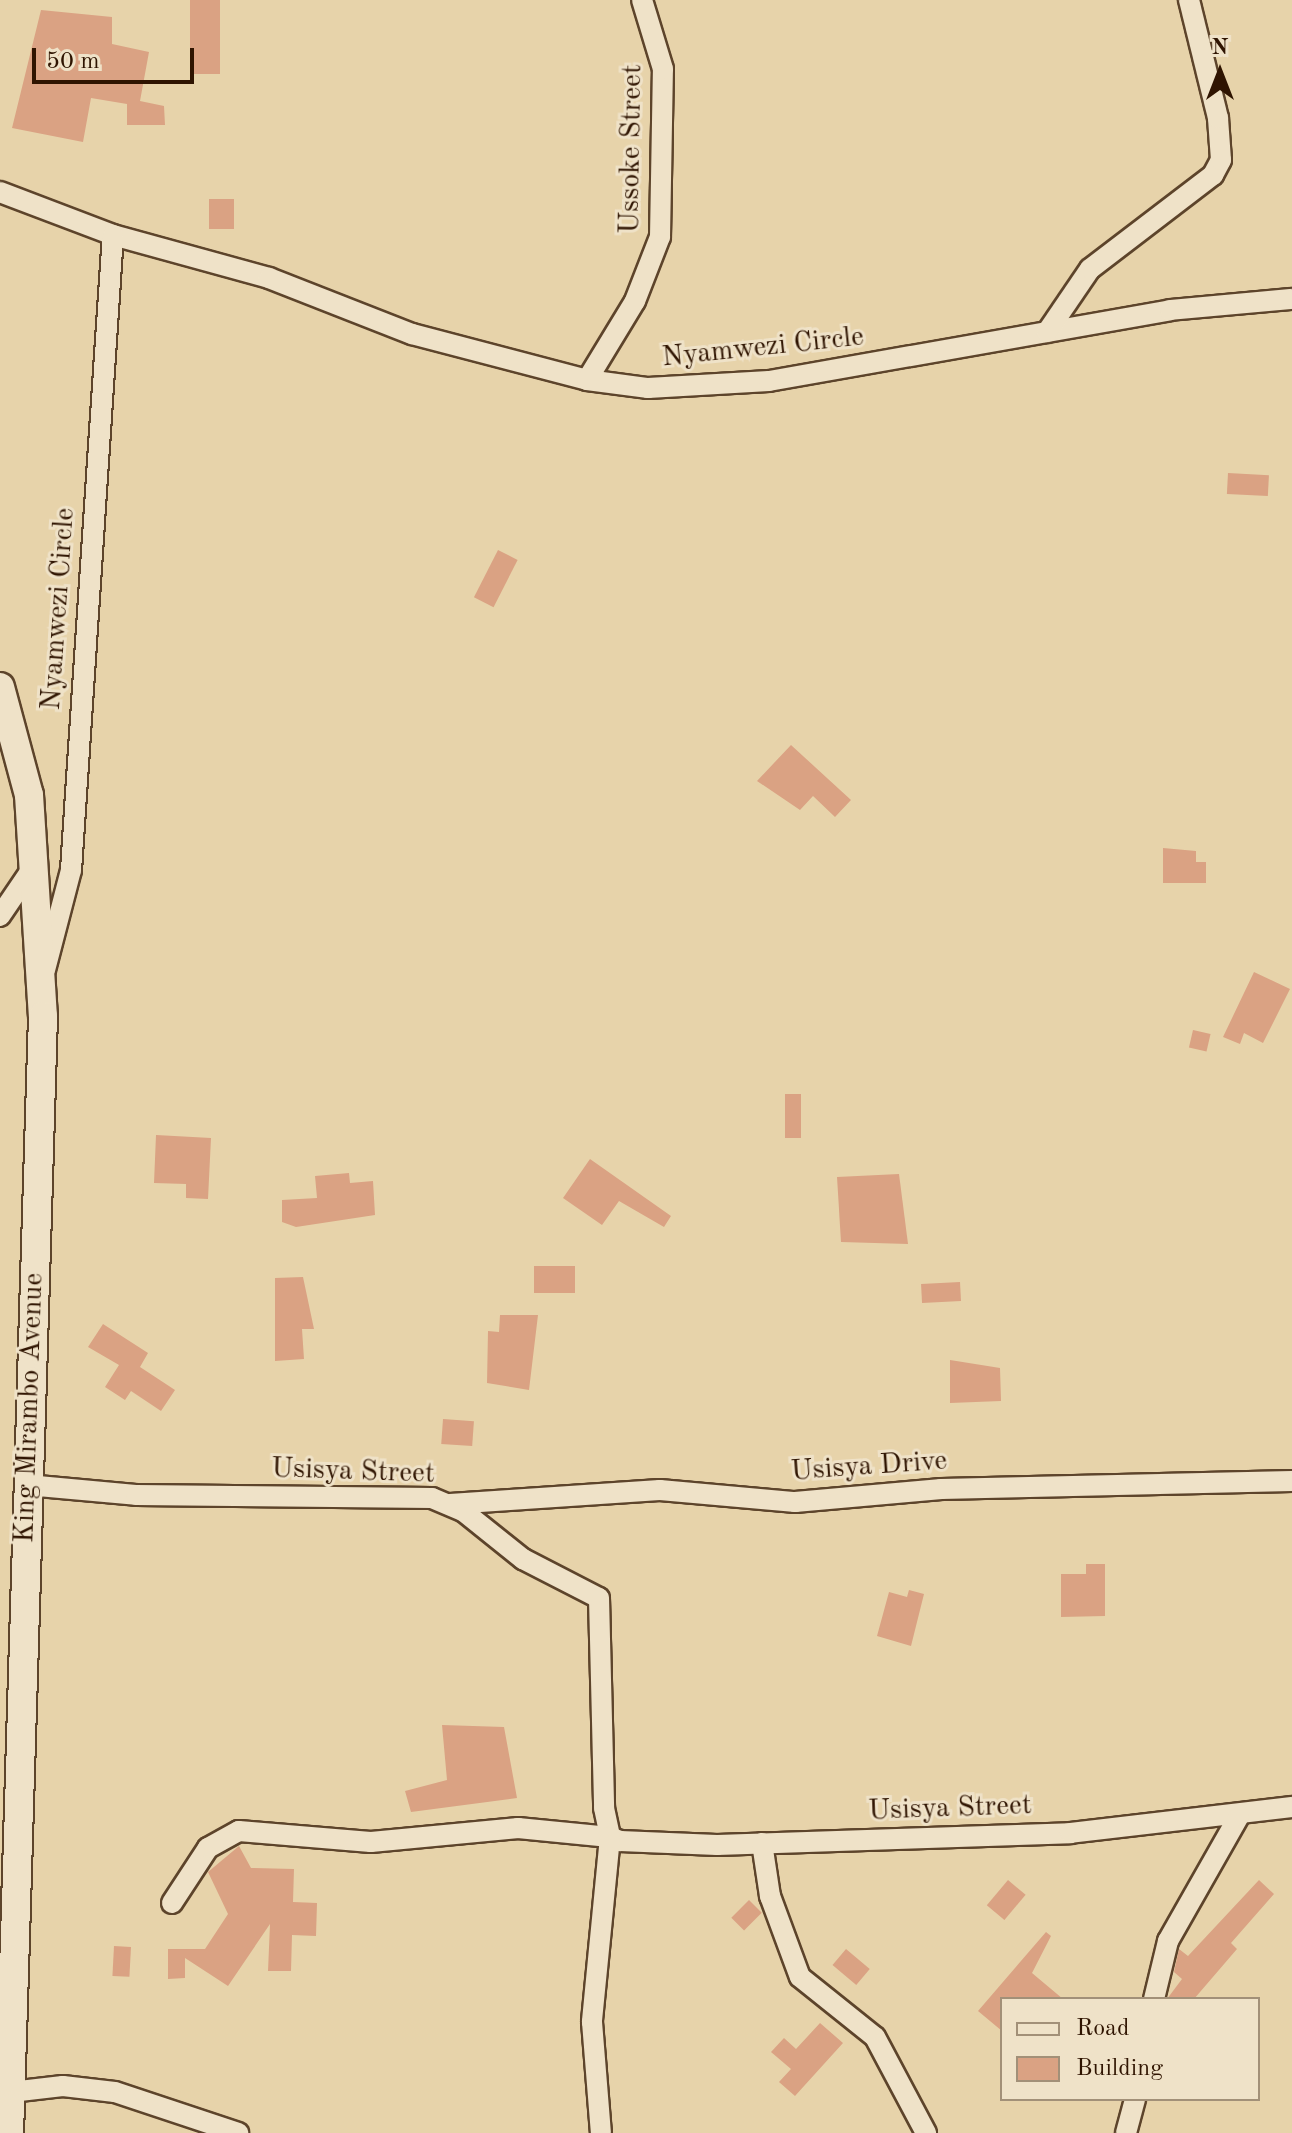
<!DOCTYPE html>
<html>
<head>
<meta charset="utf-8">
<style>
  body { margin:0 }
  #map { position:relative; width:1292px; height:2133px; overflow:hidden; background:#e7d3aa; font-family:"Old Standard TT",serif }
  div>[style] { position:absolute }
  .building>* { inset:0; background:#daa283; transform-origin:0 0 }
  .roads { filter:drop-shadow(2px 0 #5d442b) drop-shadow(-2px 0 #5d442b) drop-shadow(0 2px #5d442b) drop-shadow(0 -2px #5d442b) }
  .minor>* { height:20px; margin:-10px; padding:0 10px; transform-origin:10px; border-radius:10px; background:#efe2c8 }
  .secondary>* { height:28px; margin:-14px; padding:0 14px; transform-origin:14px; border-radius:14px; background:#efe2c8 }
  span { translate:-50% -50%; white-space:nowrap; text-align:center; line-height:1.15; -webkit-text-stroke:6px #efe2c8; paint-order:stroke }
  .street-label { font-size:28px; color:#2f1401 }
  .legend { position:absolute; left:1000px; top:1997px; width:260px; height:104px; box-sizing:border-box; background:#efe2c8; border:2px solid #a29078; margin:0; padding:10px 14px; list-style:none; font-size:24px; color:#2f1401 }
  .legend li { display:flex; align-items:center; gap:16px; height:40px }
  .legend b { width:40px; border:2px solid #a29078 }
  .north { position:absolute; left:1180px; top:32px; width:80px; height:80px; -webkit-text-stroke:6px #efe2c8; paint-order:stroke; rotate:0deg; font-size:22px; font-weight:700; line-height:32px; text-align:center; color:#2f1401 }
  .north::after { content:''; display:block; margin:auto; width:28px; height:36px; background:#2f1401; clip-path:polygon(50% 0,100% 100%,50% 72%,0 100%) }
  .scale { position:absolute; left:32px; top:48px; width:162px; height:36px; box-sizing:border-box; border:4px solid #2f1401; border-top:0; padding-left:10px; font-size:24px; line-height:28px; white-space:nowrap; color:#2f1401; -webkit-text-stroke:6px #efe2c8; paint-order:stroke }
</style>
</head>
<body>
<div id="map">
  <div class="building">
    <div style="left:190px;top:0;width:30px;height:74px"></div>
    <div style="clip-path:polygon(41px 10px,112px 17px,112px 44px,149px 52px,140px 101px,164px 106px,165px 125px,127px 125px,127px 104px,91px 98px,83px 142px,12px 128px)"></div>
    <div style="left:209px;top:199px;width:25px;height:30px"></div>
    <div style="left:1228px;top:473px;width:41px;height:21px;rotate:3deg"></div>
    <div style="left:498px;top:550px;width:22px;height:53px;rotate:27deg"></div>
    <div style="clip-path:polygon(791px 745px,851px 800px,835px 817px,813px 796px,800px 810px,757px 781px)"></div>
    <div style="clip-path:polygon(1163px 848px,1196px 851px,1196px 862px,1206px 862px,1206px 883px,1163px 883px)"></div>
    <div style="clip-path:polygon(1254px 972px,1290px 989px,1263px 1043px,1244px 1033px,1240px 1044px,1223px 1037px)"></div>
    <div style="left:1193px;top:1030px;width:18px;height:18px;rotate:13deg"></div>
    <div style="left:785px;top:1094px;width:16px;height:44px"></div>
    <div style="clip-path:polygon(156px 1135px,211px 1138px,208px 1199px,186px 1198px,186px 1184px,154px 1183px)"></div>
    <div style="clip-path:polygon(590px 1159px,671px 1216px,664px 1227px,619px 1201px,602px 1225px,563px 1198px)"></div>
    <div style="clip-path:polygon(349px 1173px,350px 1183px,373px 1181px,375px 1215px,296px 1227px,282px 1222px,282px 1200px,317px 1198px,315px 1176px)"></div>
    <div style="clip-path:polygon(899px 1174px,908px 1244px,841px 1242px,837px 1177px)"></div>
    <div style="left:534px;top:1266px;width:41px;height:27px"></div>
    <div style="clip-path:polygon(303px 1277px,314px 1329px,302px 1329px,304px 1359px,275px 1361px,275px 1278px)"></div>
    <div style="left:960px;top:1282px;width:19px;height:39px;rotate:87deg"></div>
    <div style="clip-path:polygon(500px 1315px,538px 1315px,529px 1390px,487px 1383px,488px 1331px,499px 1332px)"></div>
    <div style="clip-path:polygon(103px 1324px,148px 1353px,140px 1367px,175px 1390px,161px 1411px,131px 1391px,125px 1400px,105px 1387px,119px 1365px,88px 1347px)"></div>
    <div style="clip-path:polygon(950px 1360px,1000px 1368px,1001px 1401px,950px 1403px)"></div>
    <div style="left:443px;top:1419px;width:31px;height:25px;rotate:4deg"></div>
    <div style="clip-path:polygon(1086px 1564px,1105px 1564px,1105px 1616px,1061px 1617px,1061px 1574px,1086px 1574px)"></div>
    <div style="clip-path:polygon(909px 1590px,924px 1594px,911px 1646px,877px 1636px,889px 1592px,907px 1597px)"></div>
    <div style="clip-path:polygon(442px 1725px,504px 1727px,517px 1798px,411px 1812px,405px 1791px,447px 1780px)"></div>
    <div style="clip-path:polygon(239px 1846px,251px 1868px,294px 1869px,293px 1902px,317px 1903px,316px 1936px,292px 1935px,291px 1971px,268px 1971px,270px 1924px,228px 1986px,185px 1958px,185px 1978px,168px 1979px,168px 1949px,205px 1949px,228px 1914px,208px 1872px)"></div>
    <div style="left:1008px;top:1880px;width:23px;height:33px;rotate:40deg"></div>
    <div style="clip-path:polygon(1259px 1880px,1274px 1894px,1231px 1943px,1237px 1949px,1194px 1999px,1167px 1999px,1182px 1979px,1174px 1972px,1179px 1949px,1188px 1956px)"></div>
    <div style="left:749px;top:1900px;width:18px;height:25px;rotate:45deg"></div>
    <div style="clip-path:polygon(1046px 1932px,1051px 1936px,1032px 1973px,1063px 1999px,1002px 1999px,1002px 2031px,978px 2011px)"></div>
    <div style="left:114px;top:1946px;width:17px;height:30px;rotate:3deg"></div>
    <div style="left:846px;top:1949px;width:31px;height:21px;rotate:40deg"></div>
    <div style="clip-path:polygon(820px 2023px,843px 2043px,795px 2096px,779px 2082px,791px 2069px,771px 2052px,784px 2038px,796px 2049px)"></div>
  </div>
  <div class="roads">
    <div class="minor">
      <div style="left:0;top:192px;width:121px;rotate:20.8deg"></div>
      <div style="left:113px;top:235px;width:162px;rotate:15.4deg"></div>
      <div style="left:269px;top:278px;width:154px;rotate:21.4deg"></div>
      <div style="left:412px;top:334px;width:181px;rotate:14.7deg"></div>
      <div style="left:587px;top:380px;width:62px;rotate:7.5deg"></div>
      <div style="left:648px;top:388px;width:121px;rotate:-3.3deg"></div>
      <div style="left:769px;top:381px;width:407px;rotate:-10deg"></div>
      <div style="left:1170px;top:310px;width:122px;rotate:-5.2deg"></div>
      <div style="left:1047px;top:332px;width:76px;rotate:-55.7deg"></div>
      <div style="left:1090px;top:269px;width:155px;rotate:-37.4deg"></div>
      <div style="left:1213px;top:175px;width:17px;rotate:-62deg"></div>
      <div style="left:1221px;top:160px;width:42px;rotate:-94.1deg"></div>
      <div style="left:1218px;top:118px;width:122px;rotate:-103.8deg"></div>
      <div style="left:587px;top:380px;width:92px;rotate:-58.7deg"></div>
      <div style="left:635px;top:301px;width:69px;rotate:-68.7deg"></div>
      <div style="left:660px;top:237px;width:168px;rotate:-89deg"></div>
      <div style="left:663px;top:69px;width:72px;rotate:-106.9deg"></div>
      <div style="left:0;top:916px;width:64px;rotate:-55.8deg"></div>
      <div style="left:45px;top:970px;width:103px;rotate:-75.4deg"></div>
      <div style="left:71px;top:870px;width:636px;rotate:-86.22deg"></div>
      <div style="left:27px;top:1485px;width:109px;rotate:5.2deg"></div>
      <div style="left:136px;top:1495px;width:296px;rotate:0.6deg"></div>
      <div style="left:432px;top:1498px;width:34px;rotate:23deg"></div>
      <div style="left:463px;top:1511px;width:77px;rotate:38.7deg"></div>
      <div style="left:523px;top:1559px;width:85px;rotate:27.2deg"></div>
      <div style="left:599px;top:1598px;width:210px;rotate:88.6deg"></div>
      <div style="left:604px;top:1808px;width:30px;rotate:78deg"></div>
      <div style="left:610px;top:1837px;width:11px;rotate:22deg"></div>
      <div style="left:620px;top:1841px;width:97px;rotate:2.4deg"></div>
      <div style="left:717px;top:1845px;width:353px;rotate:-1.9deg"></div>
      <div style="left:1070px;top:1833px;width:224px;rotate:-6.7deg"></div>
      <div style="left:450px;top:1504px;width:210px;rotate:-3.8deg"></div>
      <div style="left:660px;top:1490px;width:136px;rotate:5.1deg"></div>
      <div style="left:795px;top:1502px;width:147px;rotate:-5.1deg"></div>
      <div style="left:941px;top:1489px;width:351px;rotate:-1.3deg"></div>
      <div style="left:762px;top:1843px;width:54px;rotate:81.4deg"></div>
      <div style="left:770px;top:1896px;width:86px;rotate:69.7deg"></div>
      <div style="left:800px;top:1977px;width:96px;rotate:38.7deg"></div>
      <div style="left:875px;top:2037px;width:109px;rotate:62deg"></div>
      <div style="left:172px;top:1903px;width:66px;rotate:-56.8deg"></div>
      <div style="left:208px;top:1848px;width:35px;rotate:-29deg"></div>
      <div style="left:239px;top:1831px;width:132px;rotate:4.8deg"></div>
      <div style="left:371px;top:1842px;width:148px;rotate:-5.4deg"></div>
      <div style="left:518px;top:1828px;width:92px;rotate:5.6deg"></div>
      <div style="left:610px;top:1837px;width:186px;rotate:95.6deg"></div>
      <div style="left:592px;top:2022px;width:111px;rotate:85.4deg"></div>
      <div style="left:1154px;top:1999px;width:60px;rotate:-76.4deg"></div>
      <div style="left:1168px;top:1941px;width:144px;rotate:-60.4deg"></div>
      <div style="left:11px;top:2092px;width:52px;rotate:-6.6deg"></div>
      <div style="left:63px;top:2086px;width:52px;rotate:6.6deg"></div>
      <div style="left:115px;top:2092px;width:130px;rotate:18.4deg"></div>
      <div style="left:1126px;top:2133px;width:35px;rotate:-75deg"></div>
    </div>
    <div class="secondary">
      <div style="left:0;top:687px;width:112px;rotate:75deg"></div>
      <div style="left:29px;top:795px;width:221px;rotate:86.4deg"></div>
      <div style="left:43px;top:1016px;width:1118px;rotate:91.74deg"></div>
    </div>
  </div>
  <div class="street-label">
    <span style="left:632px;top:149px;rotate:-89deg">Ussoke Street</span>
    <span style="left:763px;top:348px;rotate:-6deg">Nyamwezi Circle</span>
    <span style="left:59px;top:609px;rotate:-86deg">Nyamwezi Circle</span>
    <span style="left:30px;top:1408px;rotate:-88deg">King Mirambo Avenue</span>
    <span style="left:869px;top:1467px;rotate:-4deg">Usisya Drive</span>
    <span style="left:353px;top:1472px;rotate:2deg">Usisya Street</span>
    <span style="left:950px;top:1809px;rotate:-2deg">Usisya Street</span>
  </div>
  <ul class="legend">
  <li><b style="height:10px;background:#efe2c8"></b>Road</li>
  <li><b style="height:22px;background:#daa283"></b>Building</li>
  </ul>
  <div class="north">N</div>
  <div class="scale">50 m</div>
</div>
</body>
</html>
